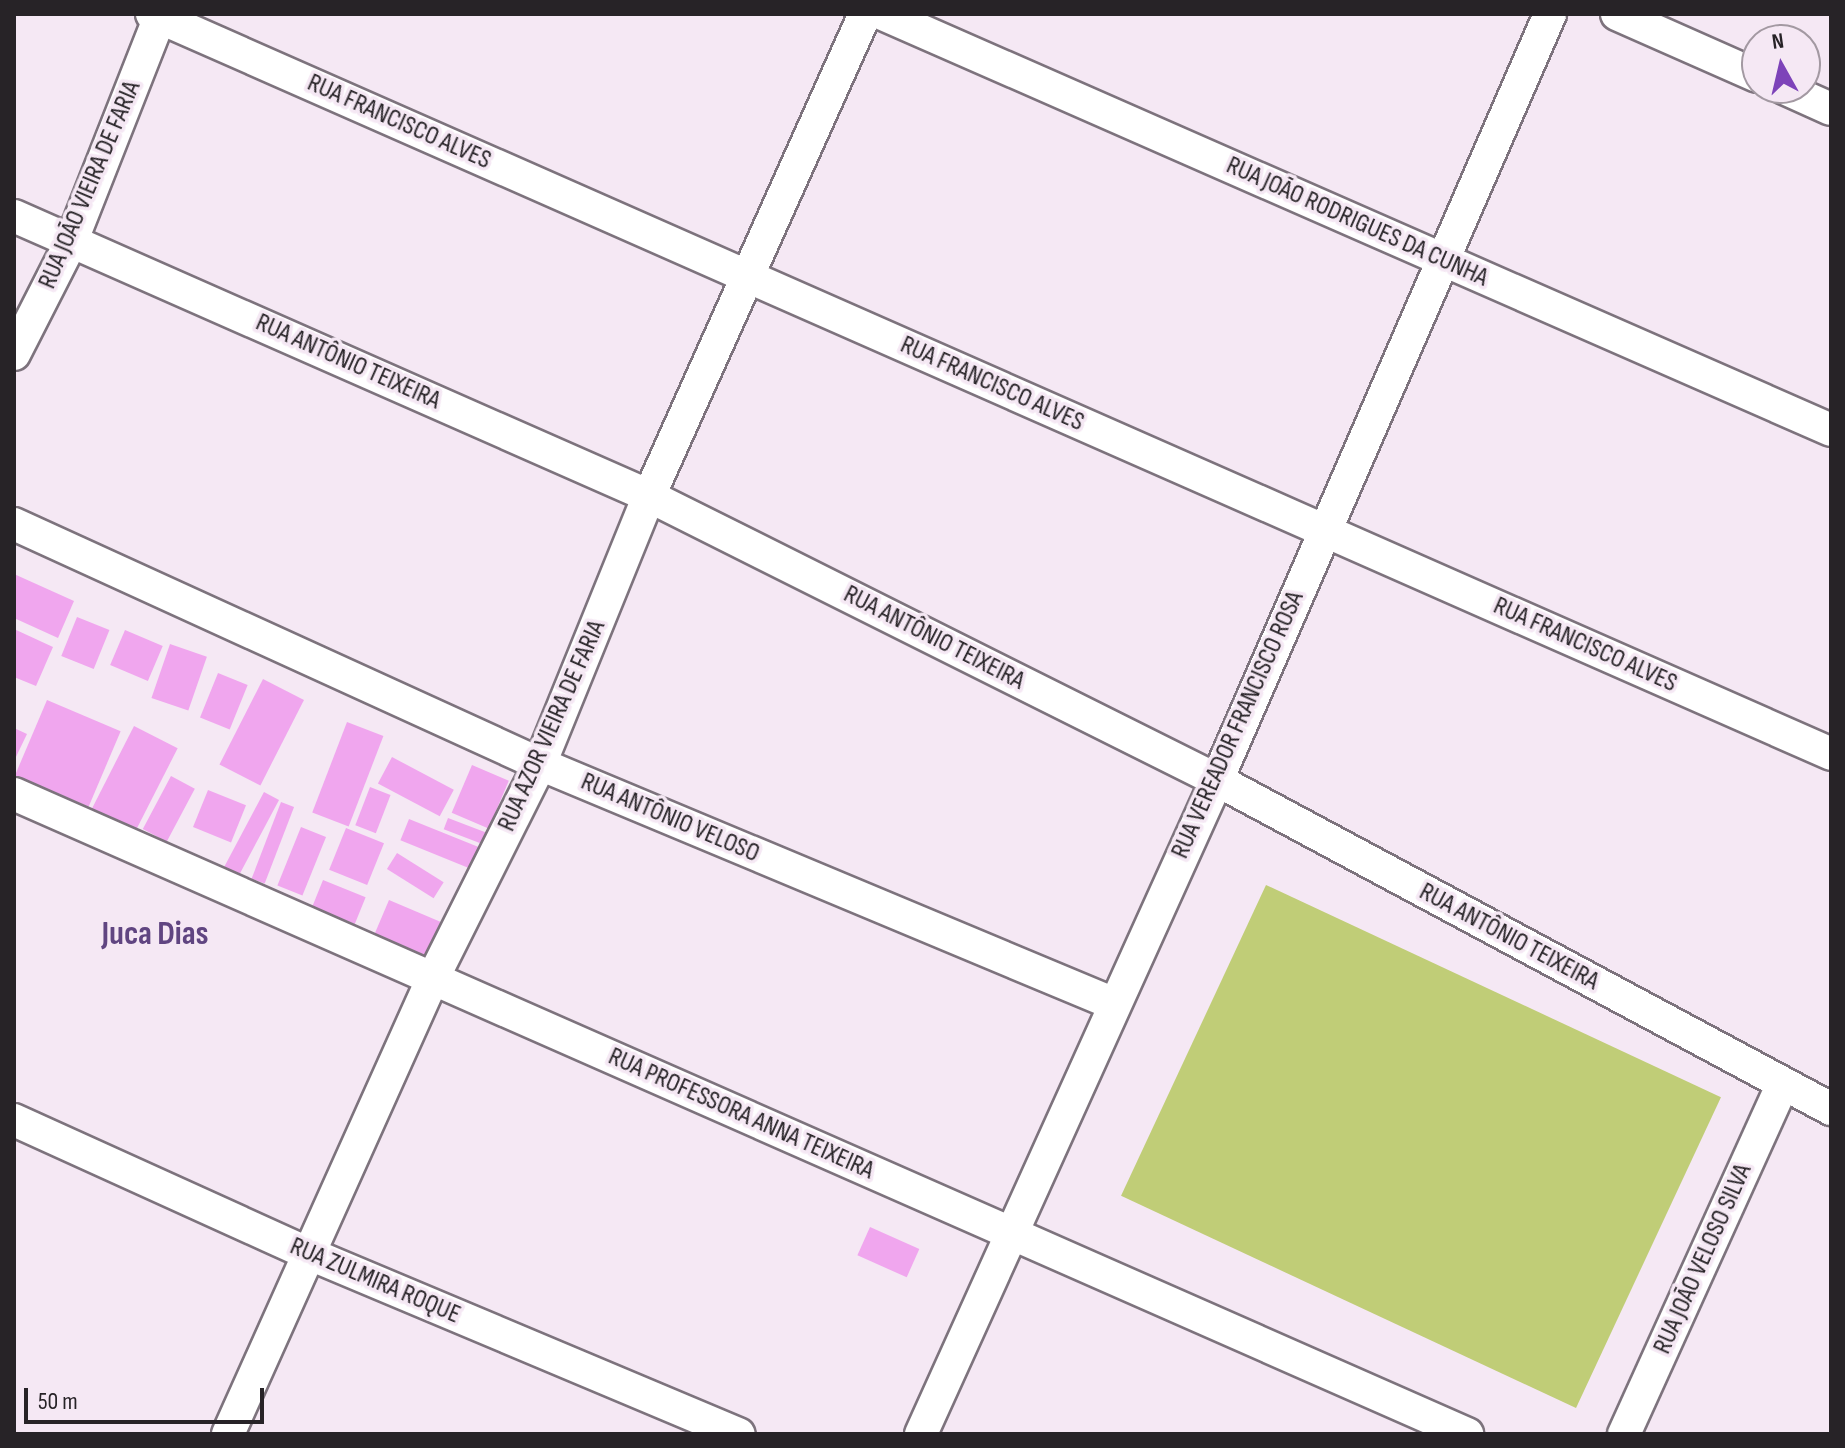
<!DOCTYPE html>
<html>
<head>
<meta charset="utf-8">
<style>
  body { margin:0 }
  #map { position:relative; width:1845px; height:1448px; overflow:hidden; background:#f5e8f4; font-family:"Sofia Sans Condensed",sans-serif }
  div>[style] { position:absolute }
  .green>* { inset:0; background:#c0cd77; transform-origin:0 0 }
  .building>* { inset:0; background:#f0a6ee; transform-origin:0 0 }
  .roads { filter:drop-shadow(2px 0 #7d737d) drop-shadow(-2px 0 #7d737d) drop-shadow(0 2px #7d737d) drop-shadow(0 -2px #7d737d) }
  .minor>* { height:32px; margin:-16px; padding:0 16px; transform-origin:16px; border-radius:16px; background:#fff }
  span { translate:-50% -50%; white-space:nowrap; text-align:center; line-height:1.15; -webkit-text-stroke:7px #f5e8f4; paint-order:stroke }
  .street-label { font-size:26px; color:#272327 }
  .district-label { font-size:34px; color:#604581; font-weight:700 }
  .frame { position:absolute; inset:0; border:16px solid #272327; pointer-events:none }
  .north { position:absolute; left:1741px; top:24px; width:80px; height:80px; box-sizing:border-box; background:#f5e8f4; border:2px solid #a399a2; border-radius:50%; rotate:352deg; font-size:22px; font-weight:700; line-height:32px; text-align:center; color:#272327 }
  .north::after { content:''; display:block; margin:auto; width:28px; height:36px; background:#7d43b9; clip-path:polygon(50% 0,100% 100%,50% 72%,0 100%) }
  .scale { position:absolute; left:24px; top:1388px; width:240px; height:36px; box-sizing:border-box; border:4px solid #272327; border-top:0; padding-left:10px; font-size:24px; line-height:28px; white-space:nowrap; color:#272327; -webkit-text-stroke:6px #f5e8f4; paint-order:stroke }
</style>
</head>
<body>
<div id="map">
  <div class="green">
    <div style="left:1266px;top:885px;width:502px;height:343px;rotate:25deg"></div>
  </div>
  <div class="building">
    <div style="clip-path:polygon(14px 574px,74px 601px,58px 638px,14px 618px)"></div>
    <div style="left:77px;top:617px;width:35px;height:42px;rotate:22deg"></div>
    <div style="clip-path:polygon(14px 629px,53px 647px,36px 686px,14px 677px)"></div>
    <div style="left:125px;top:630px;width:41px;height:38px;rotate:23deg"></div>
    <div style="left:170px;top:644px;width:39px;height:57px;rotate:19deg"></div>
    <div style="left:218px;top:673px;width:32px;height:48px;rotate:22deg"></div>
    <div style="left:263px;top:679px;width:46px;height:96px;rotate:27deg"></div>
    <div style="left:47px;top:700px;width:80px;height:82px;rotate:23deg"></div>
    <div style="left:347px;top:722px;width:39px;height:97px;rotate:21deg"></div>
    <div style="left:134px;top:726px;width:49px;height:95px;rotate:27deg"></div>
    <div style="clip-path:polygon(14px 728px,27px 734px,14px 761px)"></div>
    <div style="left:392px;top:757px;width:70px;height:30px;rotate:28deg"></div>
    <div style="left:472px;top:765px;width:40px;height:52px;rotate:23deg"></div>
    <div style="left:171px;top:776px;width:27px;height:60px;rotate:28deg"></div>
    <div style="left:370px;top:787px;width:22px;height:41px;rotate:21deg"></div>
    <div style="left:208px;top:790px;width:41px;height:40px;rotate:22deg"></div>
    <div style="left:264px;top:792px;width:17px;height:88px;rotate:28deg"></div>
    <div style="left:281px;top:802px;width:14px;height:82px;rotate:21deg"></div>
    <div style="left:448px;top:818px;width:40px;height:12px;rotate:21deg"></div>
    <div style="left:409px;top:819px;width:75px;height:23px;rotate:22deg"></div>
    <div style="left:301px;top:827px;width:27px;height:63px;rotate:22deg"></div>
    <div style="left:346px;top:828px;width:41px;height:45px;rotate:22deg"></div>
    <div style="left:397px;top:853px;width:55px;height:19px;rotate:32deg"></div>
    <div style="left:323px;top:880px;width:46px;height:29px;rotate:22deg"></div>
    <div style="left:389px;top:900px;width:57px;height:38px;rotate:23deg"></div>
    <div style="left:870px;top:1227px;width:54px;height:31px;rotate:24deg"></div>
  </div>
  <div class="roads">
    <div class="minor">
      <div style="left:152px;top:14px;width:1835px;rotate:23.78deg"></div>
      <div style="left:883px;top:14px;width:1035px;rotate:23.69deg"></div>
      <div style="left:1617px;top:14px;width:153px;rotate:23.9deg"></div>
      <div style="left:1784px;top:88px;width:51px;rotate:24.1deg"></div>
      <div style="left:14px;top:216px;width:694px;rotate:23.79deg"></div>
      <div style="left:649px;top:496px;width:635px;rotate:26.57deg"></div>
      <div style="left:1217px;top:780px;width:697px;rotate:28.18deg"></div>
      <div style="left:14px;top:354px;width:128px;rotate:-63deg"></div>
      <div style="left:72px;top:240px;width:243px;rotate:-68.5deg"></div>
      <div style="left:14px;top:524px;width:578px;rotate:24.53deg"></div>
      <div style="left:540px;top:764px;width:620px;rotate:22.68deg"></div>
      <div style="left:14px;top:794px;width:1588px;rotate:23.77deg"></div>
      <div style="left:14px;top:1120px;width:325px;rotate:24.4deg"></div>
      <div style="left:310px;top:1254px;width:465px;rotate:22.8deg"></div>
      <div style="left:228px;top:1434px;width:500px;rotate:-65.8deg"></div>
      <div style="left:433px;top:978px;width:239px;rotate:-63.4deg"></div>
      <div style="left:540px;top:764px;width:289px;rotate:-67.9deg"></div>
      <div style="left:649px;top:496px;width:528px;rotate:-65.86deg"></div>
      <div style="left:921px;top:1434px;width:718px;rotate:-65.65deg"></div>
      <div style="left:1217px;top:780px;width:835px;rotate:-66.5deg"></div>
      <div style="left:1624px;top:1434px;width:383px;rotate:-65.6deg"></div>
    </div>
  </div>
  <div class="street-label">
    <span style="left:399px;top:122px;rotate:24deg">RUA FRANCISCO ALVES</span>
    <span style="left:90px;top:185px;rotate:-67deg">RUA JOÃO VIEIRA DE FARIA</span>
    <span style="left:1357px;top:222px;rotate:24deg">RUA JOÃO RODRIGUES DA CUNHA</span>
    <span style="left:348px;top:362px;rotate:24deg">RUA ANTÔNIO TEIXEIRA</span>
    <span style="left:992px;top:384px;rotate:24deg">RUA FRANCISCO ALVES</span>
    <span style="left:934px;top:638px;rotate:27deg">RUA ANTÔNIO TEIXEIRA</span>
    <span style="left:1585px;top:645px;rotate:24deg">RUA FRANCISCO ALVES</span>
    <span style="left:1238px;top:725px;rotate:-66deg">RUA VEREADOR FRANCISCO ROSA</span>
    <span style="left:552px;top:726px;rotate:-66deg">RUA AZOR VIEIRA DE FARIA</span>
    <span style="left:670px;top:818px;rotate:23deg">RUA ANTÔNIO VELOSO</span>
    <span style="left:1509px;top:937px;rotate:28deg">RUA ANTÔNIO TEIXEIRA</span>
    <span style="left:741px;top:1114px;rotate:24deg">RUA PROFESSORA ANNA TEIXEIRA</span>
    <span style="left:1703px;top:1259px;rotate:-66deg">RUA JOÃO VELOSO SILVA</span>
    <span style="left:375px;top:1281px;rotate:23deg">RUA ZULMIRA ROQUE</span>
  </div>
  <div class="district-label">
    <span style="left:155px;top:934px">Juca Dias</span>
  </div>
  <div class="frame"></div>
  <div class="north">N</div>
  <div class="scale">50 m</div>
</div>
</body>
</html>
